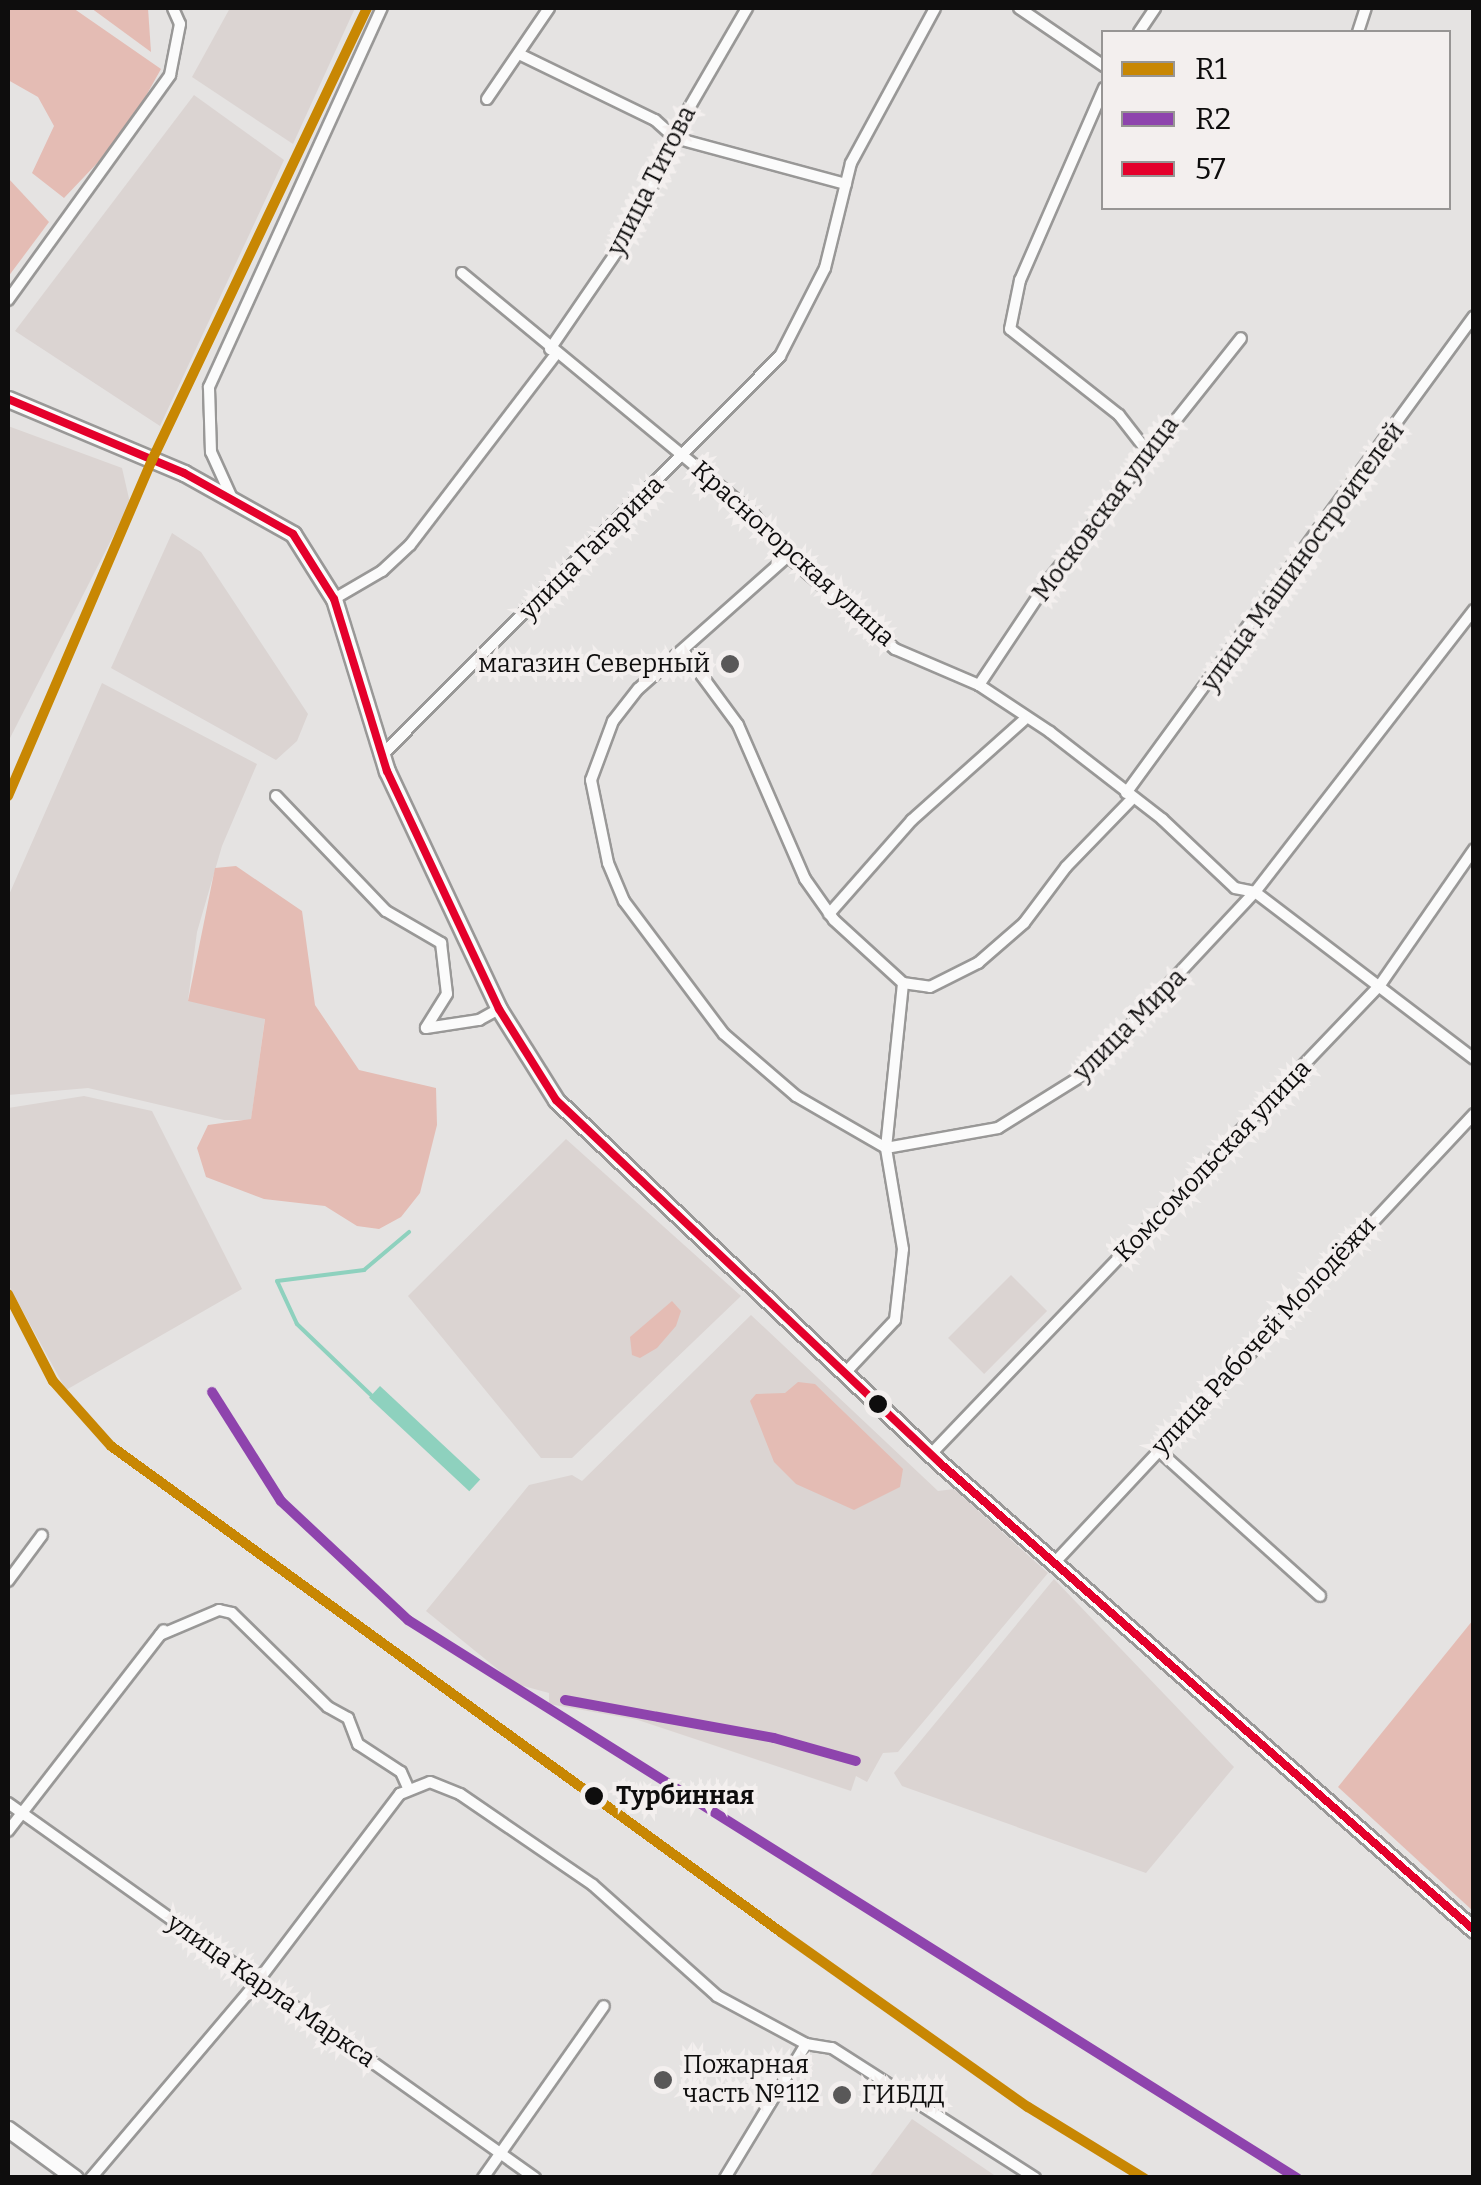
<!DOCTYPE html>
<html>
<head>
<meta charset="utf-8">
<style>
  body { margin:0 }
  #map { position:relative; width:1481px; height:2185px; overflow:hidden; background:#e5e3e2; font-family:Bitter,serif }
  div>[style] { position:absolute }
  .built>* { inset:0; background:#dbd4d2; transform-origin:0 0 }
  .green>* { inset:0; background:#e4bcb4 }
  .water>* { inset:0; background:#8ed1be; transform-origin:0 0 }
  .stream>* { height:4px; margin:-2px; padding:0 2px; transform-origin:2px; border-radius:2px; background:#8ed1be }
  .roads { filter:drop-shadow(2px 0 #999897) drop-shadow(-2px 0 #999897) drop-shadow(0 2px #999897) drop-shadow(0 -2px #999897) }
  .street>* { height:10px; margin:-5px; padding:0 5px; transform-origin:5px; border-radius:5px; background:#fbfbfb }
  .secondary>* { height:15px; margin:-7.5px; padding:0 7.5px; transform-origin:7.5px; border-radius:7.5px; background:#fbfbfb }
  .bus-1>* { height:8px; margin:-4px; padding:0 4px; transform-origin:4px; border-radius:4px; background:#e4002b }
  .rail-1>* { height:10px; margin:-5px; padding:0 5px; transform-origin:5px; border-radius:5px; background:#c88703 }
  .rail-2>* { height:10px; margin:-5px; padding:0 5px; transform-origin:5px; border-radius:5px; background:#8e44ad }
  .dots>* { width:28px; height:28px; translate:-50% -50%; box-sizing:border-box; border:5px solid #f3efee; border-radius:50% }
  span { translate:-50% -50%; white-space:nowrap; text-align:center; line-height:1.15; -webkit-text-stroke:8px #f3efee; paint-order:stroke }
  .street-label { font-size:25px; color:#0e0d0d }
  .poi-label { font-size:25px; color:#0e0d0d }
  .right { translate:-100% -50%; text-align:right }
  .left { translate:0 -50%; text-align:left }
  .stop-label { font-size:25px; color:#0e0d0d; font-weight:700 }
  .frame { position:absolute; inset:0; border:10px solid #0e0d0d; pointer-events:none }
  .legend { position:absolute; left:1101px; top:30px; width:350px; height:180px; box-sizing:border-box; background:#f3efee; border:2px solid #979594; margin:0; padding:12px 18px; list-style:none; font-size:30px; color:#0e0d0d }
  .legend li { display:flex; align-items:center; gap:20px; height:50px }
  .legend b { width:50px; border:2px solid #979594 }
</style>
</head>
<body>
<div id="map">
  <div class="built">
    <div style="clip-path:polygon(230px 8px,355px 8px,293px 144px,192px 77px)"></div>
    <div style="clip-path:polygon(194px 95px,284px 160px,160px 426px,15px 331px)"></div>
    <div style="clip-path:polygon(8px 426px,122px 468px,130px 503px,8px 742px)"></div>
    <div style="clip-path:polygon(172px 533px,201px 552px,308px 714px,297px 741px,276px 760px,111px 668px)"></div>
    <div style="clip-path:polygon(102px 683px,257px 764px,222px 846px,197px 932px,188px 1000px,265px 1018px,251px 1120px,224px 1120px,88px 1088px,8px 1095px,8px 897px)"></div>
    <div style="clip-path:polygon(84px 1096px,152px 1111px,242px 1289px,66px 1390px,8px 1284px,8px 1108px)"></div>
    <div style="clip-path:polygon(566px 1139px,741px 1296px,572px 1458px,541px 1458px,408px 1296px)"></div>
    <div style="left:1011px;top:1275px;width:51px;height:89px;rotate:45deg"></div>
    <div style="clip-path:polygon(751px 1315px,938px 1491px,954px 1489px,1048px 1573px,898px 1752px,883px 1753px,867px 1782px,856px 1776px,851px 1791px,638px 1720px,549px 1704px,549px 1693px,516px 1684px,426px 1611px,529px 1485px,572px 1475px,582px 1481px)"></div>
    <div style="clip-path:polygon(1054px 1579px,1234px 1767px,1146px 1873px,902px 1786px,894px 1773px)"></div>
    <div style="clip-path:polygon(912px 2119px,997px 2177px,869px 2177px)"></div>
  </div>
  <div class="green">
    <div style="clip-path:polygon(8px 8px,73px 8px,161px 69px,124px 135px,64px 198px,32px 173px,54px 126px,38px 97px,8px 80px)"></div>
    <div style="clip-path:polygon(91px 8px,148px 8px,151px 52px)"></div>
    <div style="clip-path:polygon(8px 178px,49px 222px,8px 277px)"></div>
    <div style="clip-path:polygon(236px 866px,302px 911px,315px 1005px,359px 1070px,436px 1088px,437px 1125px,420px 1193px,401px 1217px,379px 1229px,357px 1226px,325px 1206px,264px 1199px,206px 1177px,197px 1148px,208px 1125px,251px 1119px,265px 1019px,188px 1001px,215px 868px)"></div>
    <div style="clip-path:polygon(672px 1301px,681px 1311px,676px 1326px,657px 1348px,640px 1358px,632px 1355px,630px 1337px)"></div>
    <div style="clip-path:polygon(798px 1382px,815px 1384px,903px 1469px,900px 1487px,854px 1510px,796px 1484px,774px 1462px,750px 1401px,756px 1394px,785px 1393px)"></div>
    <div style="clip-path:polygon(1473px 1620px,1473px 1911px,1338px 1787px)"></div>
  </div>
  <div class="water">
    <div style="left:380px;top:1386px;width:137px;height:16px;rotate:43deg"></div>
  </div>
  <div class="stream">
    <div style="left:371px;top:1395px;width:103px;rotate:-136.2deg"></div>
    <div style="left:297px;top:1324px;width:47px;rotate:-114.9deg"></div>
    <div style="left:277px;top:1281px;width:88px;rotate:-7.2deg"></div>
    <div style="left:364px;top:1270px;width:59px;rotate:-40.2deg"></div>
  </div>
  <div class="roads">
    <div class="street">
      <div style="left:1019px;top:8px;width:103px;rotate:34.3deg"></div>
      <div style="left:1139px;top:32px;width:29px;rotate:-56deg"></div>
      <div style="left:1358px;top:32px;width:25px;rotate:-72deg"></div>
      <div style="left:519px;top:54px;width:151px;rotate:25.9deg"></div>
      <div style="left:655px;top:120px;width:27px;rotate:42deg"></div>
      <div style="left:675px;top:138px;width:177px;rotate:15.1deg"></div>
      <div style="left:1104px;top:88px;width:210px;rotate:113.6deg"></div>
      <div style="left:1020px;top:280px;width:50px;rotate:101.5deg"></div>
      <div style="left:1010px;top:329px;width:139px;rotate:38.3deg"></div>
      <div style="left:1119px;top:415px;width:46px;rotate:52.1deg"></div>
      <div style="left:487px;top:99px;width:110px;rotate:-55.7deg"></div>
      <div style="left:462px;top:273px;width:378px;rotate:39.6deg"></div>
      <div style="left:753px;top:514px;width:55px;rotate:50.2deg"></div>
      <div style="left:788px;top:556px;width:142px;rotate:41deg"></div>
      <div style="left:895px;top:649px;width:91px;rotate:23.2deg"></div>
      <div style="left:979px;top:685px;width:85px;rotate:33.5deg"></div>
      <div style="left:1050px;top:732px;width:142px;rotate:37.8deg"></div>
      <div style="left:1162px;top:819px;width:100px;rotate:43.4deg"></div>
      <div style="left:1235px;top:888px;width:20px;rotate:11deg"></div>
      <div style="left:1255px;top:892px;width:275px;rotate:37.3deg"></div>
      <div style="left:8px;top:300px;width:277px;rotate:-54.2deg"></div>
      <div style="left:170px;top:75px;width:52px;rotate:-78.9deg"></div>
      <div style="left:180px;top:24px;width:17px;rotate:-114deg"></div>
      <div style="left:550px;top:349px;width:147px;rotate:-55.6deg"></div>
      <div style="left:633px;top:228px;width:124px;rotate:-65.3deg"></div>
      <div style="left:685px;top:115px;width:124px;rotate:-59.9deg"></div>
      <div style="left:231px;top:496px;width:48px;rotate:-114.4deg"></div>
      <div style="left:211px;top:452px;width:65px;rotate:-91.8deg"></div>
      <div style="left:209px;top:387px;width:417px;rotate:-65.5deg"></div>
      <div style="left:788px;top:556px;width:200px;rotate:138.4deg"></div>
      <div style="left:638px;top:689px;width:41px;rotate:128deg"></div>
      <div style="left:613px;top:721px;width:63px;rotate:110.4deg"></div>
      <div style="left:591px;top:780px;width:85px;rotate:78.4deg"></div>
      <div style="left:608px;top:863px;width:41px;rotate:67.2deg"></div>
      <div style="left:624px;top:901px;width:166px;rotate:53.1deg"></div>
      <div style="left:724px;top:1034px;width:95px;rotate:40.7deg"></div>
      <div style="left:796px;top:1096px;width:104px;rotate:30deg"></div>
      <div style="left:886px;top:1148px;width:114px;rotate:-10.1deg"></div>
      <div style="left:998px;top:1128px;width:104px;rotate:-32deg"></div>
      <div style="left:1086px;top:1073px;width:248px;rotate:-47deg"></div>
      <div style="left:1255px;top:892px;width:357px;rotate:-52.2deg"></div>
      <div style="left:334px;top:599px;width:56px;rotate:-30.3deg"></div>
      <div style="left:382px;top:571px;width:38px;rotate:-43deg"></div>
      <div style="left:410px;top:545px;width:240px;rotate:-52.6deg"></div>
      <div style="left:685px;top:653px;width:89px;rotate:53.6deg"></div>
      <div style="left:738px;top:725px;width:168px;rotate:66.5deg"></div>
      <div style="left:805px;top:879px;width:50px;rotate:54.7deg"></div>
      <div style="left:834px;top:920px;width:93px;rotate:42.4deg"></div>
      <div style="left:903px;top:983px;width:27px;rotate:8deg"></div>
      <div style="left:930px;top:987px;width:54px;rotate:-26.6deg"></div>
      <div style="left:978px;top:963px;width:61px;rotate:-41deg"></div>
      <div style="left:1024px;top:923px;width:70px;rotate:-53.1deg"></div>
      <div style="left:1066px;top:867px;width:93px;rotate:-45.9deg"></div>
      <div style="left:979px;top:685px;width:130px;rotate:-56.3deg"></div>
      <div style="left:1051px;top:577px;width:305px;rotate:-51.5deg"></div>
      <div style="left:384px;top:753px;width:561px;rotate:-45.07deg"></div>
      <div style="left:780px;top:356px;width:99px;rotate:-62.9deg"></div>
      <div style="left:825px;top:268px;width:108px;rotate:-76.1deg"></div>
      <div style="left:851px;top:163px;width:176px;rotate:-61.5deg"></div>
      <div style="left:1126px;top:793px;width:590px;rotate:-53.89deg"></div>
      <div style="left:276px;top:796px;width:159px;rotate:46.3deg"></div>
      <div style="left:386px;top:911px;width:64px;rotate:30.2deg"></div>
      <div style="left:441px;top:943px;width:51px;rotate:83.3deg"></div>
      <div style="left:447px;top:994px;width:40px;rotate:122deg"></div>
      <div style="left:829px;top:914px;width:125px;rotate:-48.6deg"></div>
      <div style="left:912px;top:820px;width:150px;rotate:-41.8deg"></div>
      <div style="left:426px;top:1028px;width:54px;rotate:-8.6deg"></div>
      <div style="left:479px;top:1020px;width:23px;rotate:-29deg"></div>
      <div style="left:845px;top:1373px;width:73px;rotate:-46.7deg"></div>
      <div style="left:895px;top:1320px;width:71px;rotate:-83.6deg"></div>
      <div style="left:903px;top:1249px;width:102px;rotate:-99.6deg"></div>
      <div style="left:886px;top:1148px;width:166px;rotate:-84.1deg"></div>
      <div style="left:1158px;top:1450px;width:218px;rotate:42deg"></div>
      <div style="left:931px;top:1454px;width:649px;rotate:-46.25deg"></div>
      <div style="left:1380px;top:985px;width:165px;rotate:-55.3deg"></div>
      <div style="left:1057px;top:1560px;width:611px;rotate:-46.92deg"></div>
      <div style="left:8px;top:1581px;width:57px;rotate:-53.5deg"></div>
      <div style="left:160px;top:1635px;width:64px;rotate:-23deg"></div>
      <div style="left:219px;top:1610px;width:13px;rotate:13deg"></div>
      <div style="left:232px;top:1613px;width:134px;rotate:44.4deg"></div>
      <div style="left:328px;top:1707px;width:23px;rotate:29deg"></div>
      <div style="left:348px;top:1718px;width:28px;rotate:69deg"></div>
      <div style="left:358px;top:1744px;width:51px;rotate:33.1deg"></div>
      <div style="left:401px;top:1772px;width:17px;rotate:66deg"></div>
      <div style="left:8px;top:1803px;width:647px;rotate:35.43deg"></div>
      <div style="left:8px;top:1831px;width:254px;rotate:-52.2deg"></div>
      <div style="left:91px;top:2178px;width:258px;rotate:-49.7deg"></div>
      <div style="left:258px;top:1981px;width:235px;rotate:-52.8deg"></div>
      <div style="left:400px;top:1794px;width:32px;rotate:-22deg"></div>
      <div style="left:430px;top:1782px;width:32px;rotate:22deg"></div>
      <div style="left:460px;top:1794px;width:161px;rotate:34.4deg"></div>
      <div style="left:593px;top:1885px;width:166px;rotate:41.8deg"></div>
      <div style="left:717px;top:1996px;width:101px;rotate:28.3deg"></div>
      <div style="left:806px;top:2044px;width:26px;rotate:9deg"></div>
      <div style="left:832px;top:2048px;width:241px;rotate:32.6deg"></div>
      <div style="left:483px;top:2178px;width:210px;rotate:-54.9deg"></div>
      <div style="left:725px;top:2178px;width:157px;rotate:-58.8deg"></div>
    </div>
    <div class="secondary">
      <div style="left:8px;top:399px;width:191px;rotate:22.8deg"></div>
      <div style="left:184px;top:473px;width:125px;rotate:29.2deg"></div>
      <div style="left:293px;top:534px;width:77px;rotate:57.8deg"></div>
      <div style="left:334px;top:599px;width:180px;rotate:72.9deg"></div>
      <div style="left:387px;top:771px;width:263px;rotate:64.8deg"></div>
      <div style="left:499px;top:1009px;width:107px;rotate:57.9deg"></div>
      <div style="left:556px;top:1100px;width:528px;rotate:43.39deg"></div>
      <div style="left:940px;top:1463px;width:709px;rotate:41.17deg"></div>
      <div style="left:8px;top:2129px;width:83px;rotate:36.2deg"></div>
    </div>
  </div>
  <div class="bus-1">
    <div style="left:8px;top:399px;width:191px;rotate:22.8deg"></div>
    <div style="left:184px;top:473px;width:125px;rotate:29.2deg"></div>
    <div style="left:293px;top:534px;width:77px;rotate:57.8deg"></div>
    <div style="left:334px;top:599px;width:180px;rotate:72.9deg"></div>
    <div style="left:387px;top:771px;width:263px;rotate:64.8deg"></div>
    <div style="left:499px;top:1009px;width:107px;rotate:57.9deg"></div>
    <div style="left:556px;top:1100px;width:528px;rotate:43.39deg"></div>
    <div style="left:940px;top:1463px;width:709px;rotate:41.17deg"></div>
  </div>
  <div class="rail-1">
    <div style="left:8px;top:796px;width:366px;rotate:-66.8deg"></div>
    <div style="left:152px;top:460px;width:501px;rotate:-64.56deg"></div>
    <div style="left:8px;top:1294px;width:98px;rotate:62.7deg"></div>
    <div style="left:53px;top:1381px;width:87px;rotate:48.3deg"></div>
    <div style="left:111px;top:1446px;width:829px;rotate:35.97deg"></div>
    <div style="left:782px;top:1933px;width:301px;rotate:35.3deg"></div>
    <div style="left:1028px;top:2107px;width:136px;rotate:31.5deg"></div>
  </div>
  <div class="rail-2">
    <div style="left:212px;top:1392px;width:129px;rotate:57.7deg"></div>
    <div style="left:281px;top:1501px;width:174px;rotate:43.1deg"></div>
    <div style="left:408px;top:1620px;width:1050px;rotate:32.12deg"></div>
    <div style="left:565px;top:1700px;width:212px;rotate:10.3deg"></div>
    <div style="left:774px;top:1738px;width:85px;rotate:15.7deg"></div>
  </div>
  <div class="dots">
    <div style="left:730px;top:664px;background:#595858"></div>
    <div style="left:878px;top:1404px;background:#0e0d0d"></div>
    <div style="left:594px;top:1796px;background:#0e0d0d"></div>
    <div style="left:663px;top:2080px;background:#595858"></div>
    <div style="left:842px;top:2095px;background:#595858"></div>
  </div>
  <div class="street-label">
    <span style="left:652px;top:181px;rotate:-63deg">улица Титова</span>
    <span style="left:1106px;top:509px;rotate:-53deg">Московская улица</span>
    <span style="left:592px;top:548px;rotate:-45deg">улица Гагарина</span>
    <span style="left:793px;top:554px;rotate:42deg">Красногорская улица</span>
    <span style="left:1303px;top:557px;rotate:-54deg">улица Машиностроителей</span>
    <span style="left:1130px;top:1025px;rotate:-45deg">улица Мира</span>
    <span style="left:1213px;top:1161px;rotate:-46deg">Комсомольская улица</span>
    <span style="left:1264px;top:1336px;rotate:-47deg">улица Рабочей Молодёжи</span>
    <span style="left:271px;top:1991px;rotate:35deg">улица Карла Маркса</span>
  </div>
  <div class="poi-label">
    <span class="right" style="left:710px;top:664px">магазин Северный</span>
    <span class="left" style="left:683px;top:2080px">Пожарная<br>часть №112</span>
    <span class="left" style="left:862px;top:2095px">ГИБДД</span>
  </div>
  <div class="stop-label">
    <span class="left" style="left:616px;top:1796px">Турбинная</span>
  </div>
  <div class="frame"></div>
  <ul class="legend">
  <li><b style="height:12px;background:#c88703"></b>R1</li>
  <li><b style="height:12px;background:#8e44ad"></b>R2</li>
  <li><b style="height:12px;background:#e4002b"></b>57</li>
  </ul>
</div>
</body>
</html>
